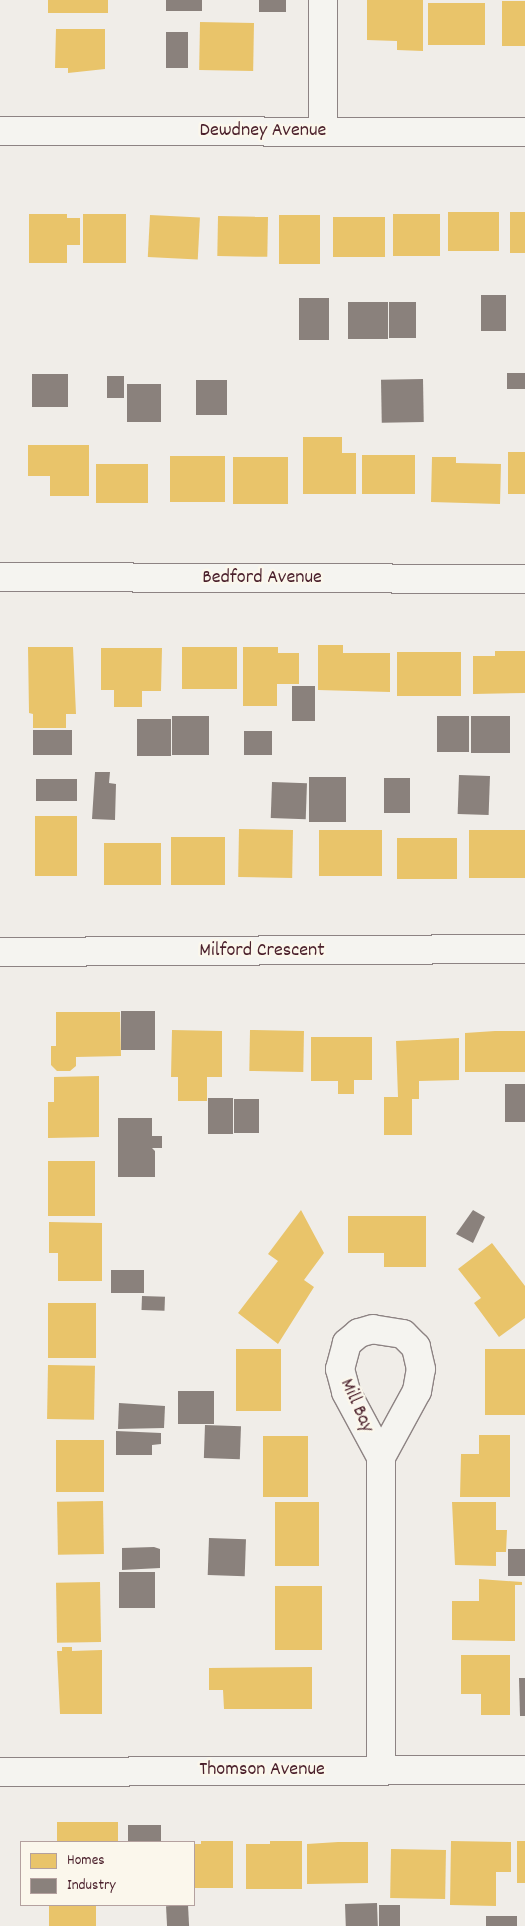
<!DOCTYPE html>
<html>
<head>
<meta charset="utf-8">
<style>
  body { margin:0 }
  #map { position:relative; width:525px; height:1926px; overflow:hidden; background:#f0ede8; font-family:Dekko,sans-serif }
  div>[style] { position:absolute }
  .homes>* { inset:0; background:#e9c46a; transform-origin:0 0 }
  .industry>* { inset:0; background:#8a817c; transform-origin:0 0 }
  .roads { filter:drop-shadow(1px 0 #8d8383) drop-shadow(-1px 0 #8d8383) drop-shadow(0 1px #8d8383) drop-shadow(0 -1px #8d8383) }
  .minor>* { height:28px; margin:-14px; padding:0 14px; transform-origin:14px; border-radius:14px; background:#f5f4f0 }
  .tertiary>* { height:28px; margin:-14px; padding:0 14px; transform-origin:14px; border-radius:14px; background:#f5f4f0 }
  span { translate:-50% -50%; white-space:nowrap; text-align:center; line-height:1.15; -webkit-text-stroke:5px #fbf7ec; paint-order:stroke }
  .street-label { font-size:20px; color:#4a1f2b }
  .legend { position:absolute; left:20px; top:1841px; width:175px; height:65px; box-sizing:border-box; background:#fbf7ec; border:1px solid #b4a19f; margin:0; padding:6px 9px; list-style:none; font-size:15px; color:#4a1f2b }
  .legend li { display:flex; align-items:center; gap:10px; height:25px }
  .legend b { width:25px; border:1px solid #b4a19f }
</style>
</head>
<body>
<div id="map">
  <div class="homes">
    <div style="left:48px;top:0;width:60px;height:13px"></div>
    <div style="clip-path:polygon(367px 0,423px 0,423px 51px,397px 50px,397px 41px,367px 40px)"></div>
    <div style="left:502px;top:1px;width:23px;height:45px"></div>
    <div style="left:485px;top:3px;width:42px;height:57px;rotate:90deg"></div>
    <div style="left:200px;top:22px;width:54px;height:48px;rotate:1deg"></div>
    <div style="clip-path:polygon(56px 29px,105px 29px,105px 69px,68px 73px,68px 68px,55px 68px)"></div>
    <div style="left:448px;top:212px;width:51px;height:39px"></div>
    <div style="left:510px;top:212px;width:15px;height:41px"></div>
    <div style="clip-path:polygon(29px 214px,67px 214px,67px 218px,80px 218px,80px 245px,67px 245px,67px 263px,29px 263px)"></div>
    <div style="left:83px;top:214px;width:43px;height:49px"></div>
    <div style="left:393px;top:214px;width:47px;height:42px"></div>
    <div style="left:150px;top:215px;width:50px;height:42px;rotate:3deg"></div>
    <div style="left:279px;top:215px;width:41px;height:49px"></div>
    <div style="left:218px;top:216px;width:50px;height:40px;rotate:1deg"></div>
    <div style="left:333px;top:217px;width:52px;height:40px"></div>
    <div style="clip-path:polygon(303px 437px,342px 437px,342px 453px,356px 453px,356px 494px,303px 494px)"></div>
    <div style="clip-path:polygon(28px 445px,89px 445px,89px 496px,50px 496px,50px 476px,28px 476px)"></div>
    <div style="left:508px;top:452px;width:17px;height:42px"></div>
    <div style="left:362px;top:455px;width:53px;height:39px"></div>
    <div style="left:170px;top:456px;width:55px;height:46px"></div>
    <div style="left:233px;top:457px;width:55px;height:47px"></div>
    <div style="clip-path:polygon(432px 457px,456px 457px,456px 463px,501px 464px,500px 504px,431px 502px)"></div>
    <div style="left:96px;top:464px;width:52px;height:39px"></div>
    <div style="clip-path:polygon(318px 645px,343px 645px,343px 653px,390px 653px,390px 692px,318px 690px)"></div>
    <div style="clip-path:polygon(28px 647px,73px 647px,76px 714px,66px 714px,66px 728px,33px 728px,33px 714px,29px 713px)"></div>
    <div style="left:182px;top:647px;width:55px;height:42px"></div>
    <div style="clip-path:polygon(243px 647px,278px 647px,278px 653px,299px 653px,299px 684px,277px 684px,277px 706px,243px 706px)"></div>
    <div style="clip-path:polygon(101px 648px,162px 648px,161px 691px,142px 691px,142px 707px,114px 707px,114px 690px,101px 690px)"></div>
    <div style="clip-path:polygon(495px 651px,525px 651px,525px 693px,473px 694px,473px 656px,495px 656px)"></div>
    <div style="left:397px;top:652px;width:64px;height:44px"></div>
    <div style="left:35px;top:816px;width:42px;height:60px"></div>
    <div style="left:239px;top:829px;width:54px;height:48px;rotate:1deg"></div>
    <div style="left:319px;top:830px;width:63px;height:46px"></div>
    <div style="left:469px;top:830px;width:56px;height:48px"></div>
    <div style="left:225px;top:837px;width:48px;height:54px;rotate:90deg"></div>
    <div style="left:397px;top:838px;width:60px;height:41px"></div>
    <div style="left:104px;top:843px;width:57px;height:42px"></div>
    <div style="clip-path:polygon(56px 1012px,120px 1012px,121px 1056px,76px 1057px,76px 1066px,70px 1071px,57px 1071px,51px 1065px,51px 1046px,56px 1046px)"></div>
    <div style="clip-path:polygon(172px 1030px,222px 1031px,222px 1077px,207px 1077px,207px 1101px,178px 1101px,178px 1077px,171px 1077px)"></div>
    <div style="left:250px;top:1030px;width:54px;height:41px;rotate:1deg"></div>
    <div style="clip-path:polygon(495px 1031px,525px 1031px,525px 1072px,465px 1072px,465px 1033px)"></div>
    <div style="clip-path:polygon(311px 1037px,372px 1037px,372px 1080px,354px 1080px,354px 1094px,338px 1094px,338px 1081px,311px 1081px)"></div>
    <div style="clip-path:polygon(459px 1038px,459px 1080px,419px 1081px,419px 1099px,412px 1099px,412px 1135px,384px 1135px,384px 1097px,398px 1097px,396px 1041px)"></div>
    <div style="clip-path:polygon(99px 1076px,99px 1137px,48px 1138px,48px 1102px,54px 1102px,54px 1077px)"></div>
    <div style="left:48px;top:1161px;width:47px;height:55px"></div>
    <div style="clip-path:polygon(301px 1210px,324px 1253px,304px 1280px,314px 1287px,278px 1344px,238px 1313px,278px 1261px,268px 1254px)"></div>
    <div style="clip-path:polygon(348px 1216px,426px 1216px,426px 1267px,384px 1267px,384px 1253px,348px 1253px)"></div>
    <div style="clip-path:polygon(49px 1222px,102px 1223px,102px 1281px,58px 1281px,58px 1253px,49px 1253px)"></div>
    <div style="clip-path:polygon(492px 1243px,525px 1286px,525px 1318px,499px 1337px,474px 1303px,481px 1298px,458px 1269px)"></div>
    <div style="left:96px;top:1303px;width:55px;height:48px;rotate:90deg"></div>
    <div style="left:236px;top:1349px;width:45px;height:62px"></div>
    <div style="left:485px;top:1349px;width:40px;height:66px"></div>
    <div style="left:48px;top:1365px;width:47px;height:54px;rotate:1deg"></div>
    <div style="clip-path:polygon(479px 1435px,510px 1435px,510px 1497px,460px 1497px,461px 1454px,479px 1454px)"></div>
    <div style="left:263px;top:1436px;width:45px;height:61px"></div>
    <div style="left:56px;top:1440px;width:48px;height:52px"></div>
    <div style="left:103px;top:1501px;width:53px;height:46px;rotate:89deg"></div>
    <div style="left:275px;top:1502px;width:44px;height:64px"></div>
    <div style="clip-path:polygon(452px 1502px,496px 1502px,496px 1530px,507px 1530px,506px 1552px,496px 1552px,496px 1566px,455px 1565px)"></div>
    <div style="clip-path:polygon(479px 1579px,522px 1582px,522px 1585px,515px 1585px,515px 1641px,452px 1640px,452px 1601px,479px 1601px)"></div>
    <div style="left:100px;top:1582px;width:60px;height:44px;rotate:89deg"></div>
    <div style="left:275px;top:1586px;width:47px;height:64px"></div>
    <div style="clip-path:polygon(62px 1647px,72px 1647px,72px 1651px,102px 1650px,102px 1714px,60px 1714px,57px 1651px,62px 1651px)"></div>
    <div style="clip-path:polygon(461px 1655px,510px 1655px,510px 1715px,481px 1715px,481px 1694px,461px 1694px)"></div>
    <div style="clip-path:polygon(312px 1667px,312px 1709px,224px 1709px,223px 1690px,209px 1690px,209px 1668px)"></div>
    <div style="left:118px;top:1822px;width:20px;height:61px;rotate:90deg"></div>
    <div style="clip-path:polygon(201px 1841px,233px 1841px,233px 1888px,194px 1888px,194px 1844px,201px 1844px)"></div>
    <div style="clip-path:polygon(270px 1841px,302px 1841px,302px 1889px,246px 1889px,246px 1844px,270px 1844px)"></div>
    <div style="clip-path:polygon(451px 1841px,511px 1842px,511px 1872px,496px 1872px,496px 1906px,450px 1905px)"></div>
    <div style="left:517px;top:1841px;width:8px;height:42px"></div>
    <div style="clip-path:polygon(338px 1842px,368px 1842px,368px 1883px,307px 1884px,307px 1844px)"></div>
    <div style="left:391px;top:1849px;width:55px;height:49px;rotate:1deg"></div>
    <div style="left:49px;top:1905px;width:47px;height:21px"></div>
  </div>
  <div class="industry">
    <div style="left:166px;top:0;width:36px;height:11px"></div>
    <div style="left:259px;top:0;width:27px;height:12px"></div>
    <div style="left:166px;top:32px;width:22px;height:36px"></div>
    <div style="left:481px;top:295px;width:25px;height:36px"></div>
    <div style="left:299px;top:298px;width:30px;height:42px"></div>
    <div style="left:348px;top:302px;width:40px;height:37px"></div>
    <div style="left:416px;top:302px;width:36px;height:27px;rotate:90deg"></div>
    <div style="left:507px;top:373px;width:18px;height:16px"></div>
    <div style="left:32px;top:374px;width:36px;height:33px"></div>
    <div style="left:107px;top:376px;width:17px;height:22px"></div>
    <div style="left:423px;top:379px;width:43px;height:42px;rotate:89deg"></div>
    <div style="left:196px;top:380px;width:31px;height:35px"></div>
    <div style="left:127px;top:384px;width:34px;height:38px"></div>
    <div style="left:292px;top:686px;width:23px;height:35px"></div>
    <div style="left:172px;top:716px;width:37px;height:39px"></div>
    <div style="left:437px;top:716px;width:32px;height:36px"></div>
    <div style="left:510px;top:716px;width:37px;height:39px;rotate:90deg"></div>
    <div style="left:137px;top:719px;width:34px;height:37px"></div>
    <div style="left:33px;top:730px;width:39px;height:25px"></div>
    <div style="left:272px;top:731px;width:24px;height:28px;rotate:90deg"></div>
    <div style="clip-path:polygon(95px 772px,110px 772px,109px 783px,116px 784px,115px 820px,92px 819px)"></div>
    <div style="left:459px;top:775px;width:31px;height:39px;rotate:2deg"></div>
    <div style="left:309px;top:777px;width:37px;height:45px"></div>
    <div style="left:384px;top:778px;width:26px;height:35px"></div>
    <div style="left:36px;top:779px;width:41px;height:22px"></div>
    <div style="left:272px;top:782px;width:35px;height:36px;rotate:2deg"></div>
    <div style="left:121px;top:1011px;width:34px;height:39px"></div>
    <div style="left:505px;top:1084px;width:20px;height:38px"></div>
    <div style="left:208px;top:1098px;width:25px;height:36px"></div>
    <div style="left:234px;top:1099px;width:25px;height:34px"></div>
    <div style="clip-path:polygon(118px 1118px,152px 1118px,152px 1136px,162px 1136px,162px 1148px,152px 1148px,155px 1151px,155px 1177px,118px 1177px)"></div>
    <div style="clip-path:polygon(473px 1210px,485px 1217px,473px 1243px,456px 1234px)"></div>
    <div style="left:111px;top:1270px;width:33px;height:23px"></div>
    <div style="left:142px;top:1296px;width:23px;height:14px;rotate:2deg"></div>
    <div style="left:178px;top:1391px;width:36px;height:33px"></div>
    <div style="clip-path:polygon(119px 1403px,165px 1406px,164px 1428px,118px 1429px)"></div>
    <div style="left:205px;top:1425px;width:36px;height:33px;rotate:2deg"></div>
    <div style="clip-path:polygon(116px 1431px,161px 1433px,161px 1444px,152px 1445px,152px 1455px,116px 1455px)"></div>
    <div style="left:209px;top:1538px;width:37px;height:37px;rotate:2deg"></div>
    <div style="clip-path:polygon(154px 1547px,160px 1549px,160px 1568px,122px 1570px,122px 1548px)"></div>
    <div style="left:508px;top:1549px;width:17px;height:27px"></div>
    <div style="left:119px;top:1572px;width:36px;height:36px"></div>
    <div style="clip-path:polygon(519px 1678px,525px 1678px,525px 1716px,520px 1716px)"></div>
    <div style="left:128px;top:1825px;width:33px;height:17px"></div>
    <div style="left:377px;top:1903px;width:23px;height:32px;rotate:88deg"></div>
    <div style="left:188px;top:1905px;width:21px;height:22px;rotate:87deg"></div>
    <div style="left:400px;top:1905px;width:21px;height:21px;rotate:90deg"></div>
    <div style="left:486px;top:1916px;width:31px;height:10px"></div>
  </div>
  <div class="roads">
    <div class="minor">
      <div style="left:323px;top:132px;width:132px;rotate:-90deg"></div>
      <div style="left:0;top:577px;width:525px;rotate:0.22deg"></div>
      <div style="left:0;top:952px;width:525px;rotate:-0.33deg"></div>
      <div style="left:381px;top:1457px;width:75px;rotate:-61.4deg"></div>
      <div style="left:417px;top:1391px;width:22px;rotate:-80deg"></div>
      <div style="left:421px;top:1369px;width:23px;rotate:-103deg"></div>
      <div style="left:416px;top:1347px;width:18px;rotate:-135deg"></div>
      <div style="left:403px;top:1334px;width:30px;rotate:-171deg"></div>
      <div style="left:373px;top:1329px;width:15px;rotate:164deg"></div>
      <div style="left:359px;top:1333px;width:16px;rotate:140deg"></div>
      <div style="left:347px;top:1343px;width:27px;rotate:105deg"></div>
      <div style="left:340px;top:1369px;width:24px;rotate:75deg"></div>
      <div style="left:346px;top:1392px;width:74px;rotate:61.7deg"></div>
      <div style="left:381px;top:1457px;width:313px;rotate:90deg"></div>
      <div style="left:0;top:1772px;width:525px;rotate:-0.22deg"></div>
    </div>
    <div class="tertiary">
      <div style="left:0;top:131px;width:525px;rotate:0.11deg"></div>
    </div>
  </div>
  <div class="street-label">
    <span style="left:263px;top:131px">Dewdney Avenue</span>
    <span style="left:262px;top:578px">Bedford Avenue</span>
    <span style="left:262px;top:951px">Milford Crescent</span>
    <span style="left:356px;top:1406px;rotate:66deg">Mill Bay</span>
    <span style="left:262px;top:1770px">Thomson Avenue</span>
  </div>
  <ul class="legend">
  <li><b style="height:14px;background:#e9c46a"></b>Homes</li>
  <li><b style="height:14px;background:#8a817c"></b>Industry</li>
  </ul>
</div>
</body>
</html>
